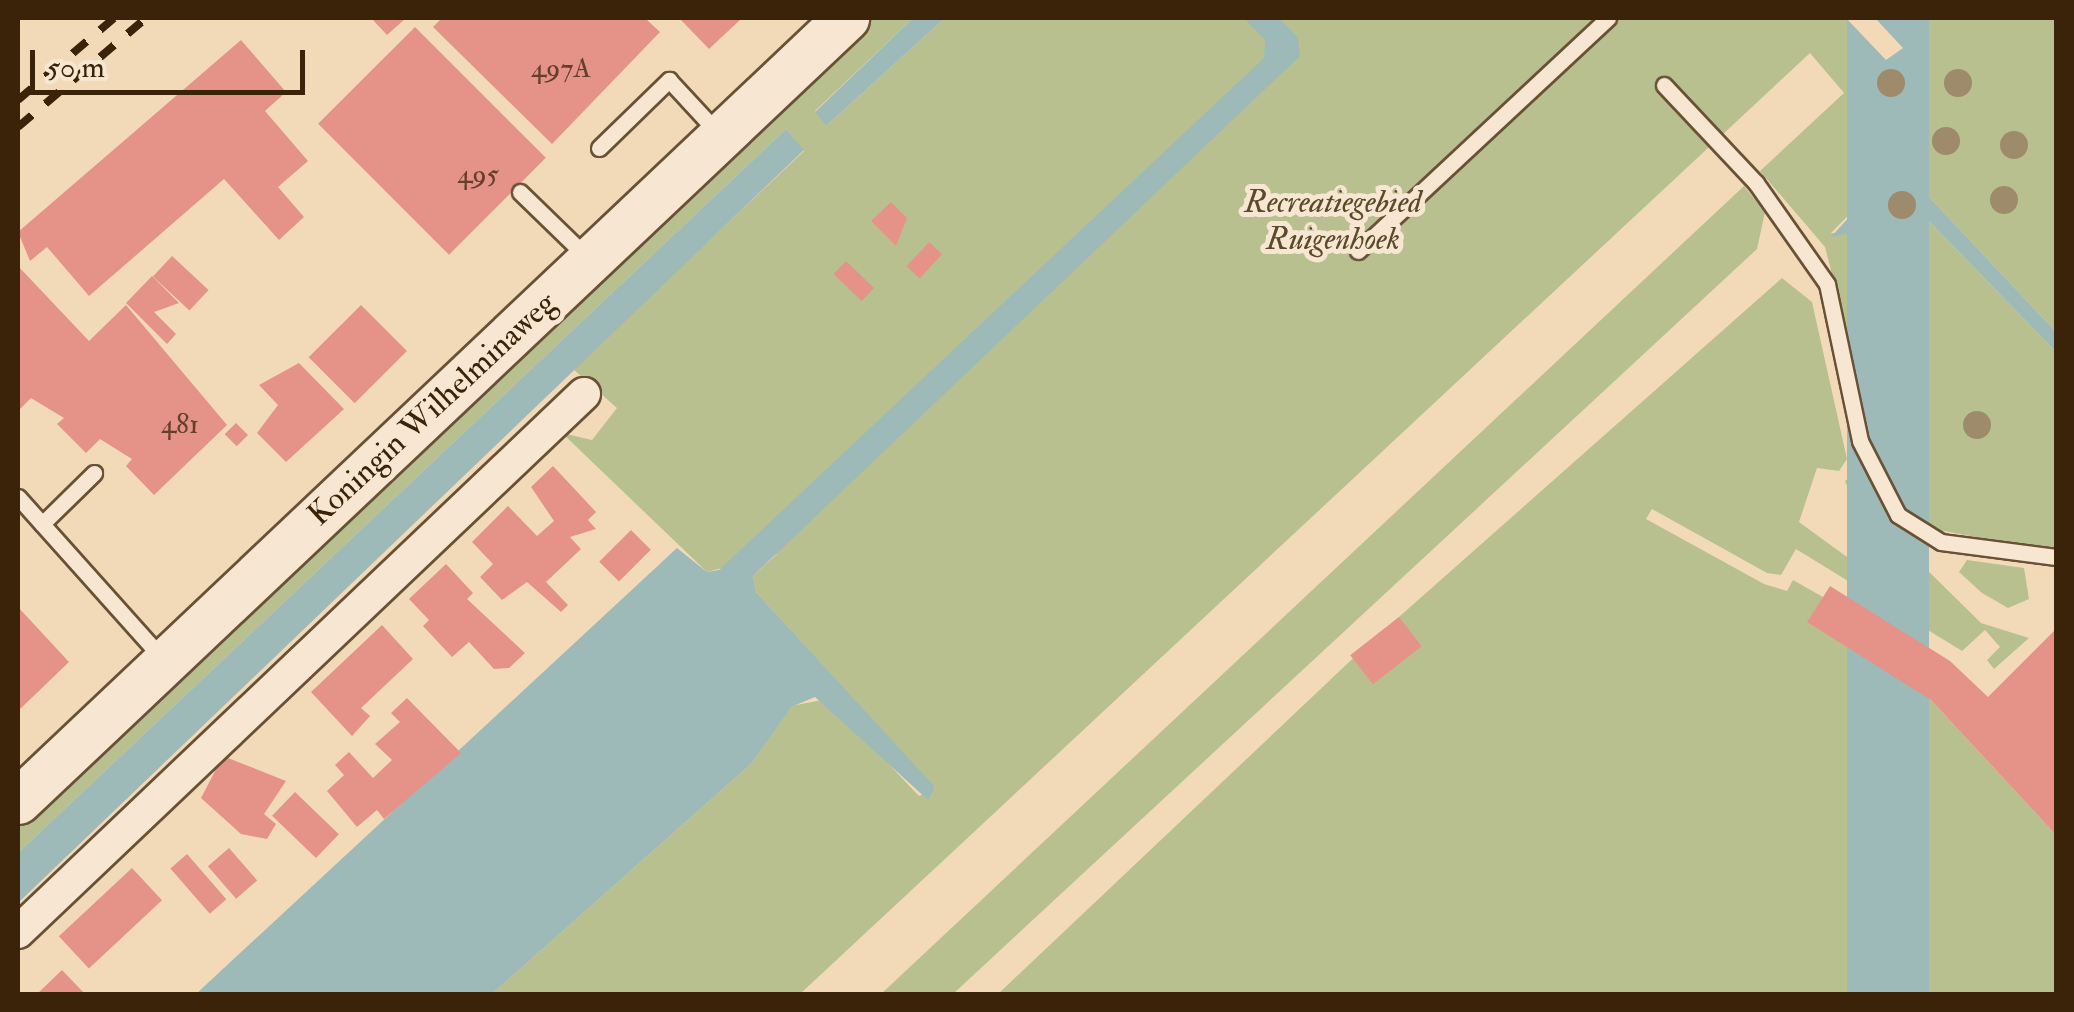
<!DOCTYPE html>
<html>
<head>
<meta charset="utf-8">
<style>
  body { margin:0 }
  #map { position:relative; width:2074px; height:1012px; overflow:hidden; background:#f2dab9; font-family:"IM FELL Double Pica",serif }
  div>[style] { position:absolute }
  .green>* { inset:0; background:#b9c090 }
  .water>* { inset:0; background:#9db9b8; transform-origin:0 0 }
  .pier>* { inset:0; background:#f2dab9 }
  .building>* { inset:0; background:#e59389; transform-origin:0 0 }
  .roads { filter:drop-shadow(2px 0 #695135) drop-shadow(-2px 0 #695135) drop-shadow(0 2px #695135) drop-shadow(0 -2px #695135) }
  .service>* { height:15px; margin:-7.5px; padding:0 7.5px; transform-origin:7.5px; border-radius:7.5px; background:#f7e7d2 }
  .minor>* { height:32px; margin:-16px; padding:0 16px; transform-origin:16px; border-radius:16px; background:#f7e7d2 }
  .secondary>* { height:45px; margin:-22.5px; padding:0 22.5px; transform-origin:22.5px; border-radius:22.5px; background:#f7e7d2 }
  .rail>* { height:8px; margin-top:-4px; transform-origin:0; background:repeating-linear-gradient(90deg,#3b2309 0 18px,transparent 0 36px) }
  .trees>* { width:28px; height:28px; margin:-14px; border-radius:50%; background:#9e8b6b }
  span { translate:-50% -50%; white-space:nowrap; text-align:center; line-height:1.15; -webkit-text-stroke:10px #f7e7d2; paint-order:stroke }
  .number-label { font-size:28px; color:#663f29 }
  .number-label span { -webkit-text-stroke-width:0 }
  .park-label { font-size:32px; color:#5a4a2b; font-style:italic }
  .street-label { font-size:32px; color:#3b2309 }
  .frame { position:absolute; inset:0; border:20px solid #3b2309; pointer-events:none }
  .scale { position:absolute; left:30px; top:50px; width:275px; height:45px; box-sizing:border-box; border:5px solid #3b2309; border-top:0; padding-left:12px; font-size:30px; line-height:35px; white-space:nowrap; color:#3b2309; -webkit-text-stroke:8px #f7e7d2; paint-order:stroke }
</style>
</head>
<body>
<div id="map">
  <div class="green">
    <div style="clip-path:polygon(870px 18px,913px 18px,815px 111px,826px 126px,945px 18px,2056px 18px,2056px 332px,1872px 136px,1864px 143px,1883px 180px,1831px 233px,1850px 233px,1898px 189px,2056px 352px,2056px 552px,1933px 529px,1884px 476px,1825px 247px,1760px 171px,1844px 93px,1810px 53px,800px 994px,492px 994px,752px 763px,791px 706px,827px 699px,919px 796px,935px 788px,756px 592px,753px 576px,777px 554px,707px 572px,562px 433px,592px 440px,617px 408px,573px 369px,804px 151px,786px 129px,18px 853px,18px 826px)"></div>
    <div style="clip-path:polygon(1744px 186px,1765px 212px,1757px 249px,953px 994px,881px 994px)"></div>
    <div style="clip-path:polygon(1782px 278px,1812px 302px,1847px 459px,1839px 471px,1817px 468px,1799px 522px,1884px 584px,1917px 560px,1981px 623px,2029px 638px,1994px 669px,1987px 660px,2000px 647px,1985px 630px,1962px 651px,1796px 549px,1781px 575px,1767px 573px,1652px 509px,1646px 519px,1764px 584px,1787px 591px,1793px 580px,1823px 597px,1808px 622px,1931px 700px,2056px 835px,2056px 994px,998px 994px,1365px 647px)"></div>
    <div style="clip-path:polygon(1854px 475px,1907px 549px,1898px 557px,1857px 507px,1845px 481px)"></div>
    <div style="clip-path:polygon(1967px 560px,2024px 568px,2029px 599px,2008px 608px,1982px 593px,1959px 572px)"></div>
  </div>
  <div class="water">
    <div style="clip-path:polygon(913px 18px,945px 18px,826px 126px,815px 112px)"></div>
    <div style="clip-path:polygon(1244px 18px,1279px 18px,1298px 38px,1300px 56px,753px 576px,756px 592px,935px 787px,928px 800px,815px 697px,791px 707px,752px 763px,492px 994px,196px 994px,677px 548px,707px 572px,719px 570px,1264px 58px,1265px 40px)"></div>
    <div style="left:1847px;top:18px;width:82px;height:1431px"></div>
    <div style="clip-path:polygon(786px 129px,804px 150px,18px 903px,18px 853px)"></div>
    <div style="clip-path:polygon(1872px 136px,2056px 332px,2056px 352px,1898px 189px,1850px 233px,1831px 237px,1883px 180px,1864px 143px)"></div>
  </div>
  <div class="pier">
    <div style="clip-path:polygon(1846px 18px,1875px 18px,1903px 48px,1886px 60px)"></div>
  </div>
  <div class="building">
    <div style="clip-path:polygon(371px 18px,406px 18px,387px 35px)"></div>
    <div style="clip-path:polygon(442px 18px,645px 18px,660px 32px,552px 144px,433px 27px)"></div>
    <div style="clip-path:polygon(679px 18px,742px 18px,709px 49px)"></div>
    <div style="left:415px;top:27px;width:185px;height:137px;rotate:45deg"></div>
    <div style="clip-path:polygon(241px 40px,286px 92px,265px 111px,308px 161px,278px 187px,304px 217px,279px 240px,224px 179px,89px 296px,47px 247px,30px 261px,18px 232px)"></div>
    <div style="clip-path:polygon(891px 202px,907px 218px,896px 246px,871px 221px)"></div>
    <div style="left:929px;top:242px;width:18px;height:33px;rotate:43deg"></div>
    <div style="left:172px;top:256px;width:50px;height:28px;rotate:43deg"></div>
    <div style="left:846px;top:261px;width:39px;height:18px;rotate:44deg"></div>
    <div style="clip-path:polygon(18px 266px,89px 341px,126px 305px,227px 425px,154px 495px,126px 466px,132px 459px,100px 439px,86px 453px,57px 424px,64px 418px,31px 398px,18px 411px)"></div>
    <div style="clip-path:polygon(152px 276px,179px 303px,154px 312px,176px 334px,167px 344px,126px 303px)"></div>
    <div style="left:361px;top:305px;width:65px;height:74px;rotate:45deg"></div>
    <div style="clip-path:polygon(299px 363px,344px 409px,286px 462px,257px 433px,278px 405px,259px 385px)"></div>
    <div style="left:236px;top:423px;width:17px;height:16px;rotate:45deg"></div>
    <div style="clip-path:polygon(553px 466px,596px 512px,588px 520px,596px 529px,570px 537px,581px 549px,546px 582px,568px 605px,561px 612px,527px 582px,502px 600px,480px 577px,493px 564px,472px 542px,508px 506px,537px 536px,554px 521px,531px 487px)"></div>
    <div style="left:631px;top:530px;width:28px;height:45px;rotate:45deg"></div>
    <div style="clip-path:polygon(446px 564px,473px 593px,467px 599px,525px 653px,509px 668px,494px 669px,469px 642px,452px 657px,423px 626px,429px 620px,409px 599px)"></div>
    <div style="clip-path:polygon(1830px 586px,1950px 661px,1988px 697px,2056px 629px,2056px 835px,1931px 700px,1807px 622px)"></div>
    <div style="clip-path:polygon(18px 607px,69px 662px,18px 711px)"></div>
    <div style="left:1399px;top:617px;width:37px;height:62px;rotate:52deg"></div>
    <div style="clip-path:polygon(382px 625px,413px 659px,361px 708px,370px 716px,352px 736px,311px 692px)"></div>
    <div style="clip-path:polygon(407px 698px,461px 753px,384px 819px,377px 810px,357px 827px,327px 791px,344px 775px,335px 765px,349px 752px,373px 778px,392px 760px,375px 744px,400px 722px,391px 713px)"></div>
    <div style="clip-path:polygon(223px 756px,286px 781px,264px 814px,276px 824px,267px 839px,241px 834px,201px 798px)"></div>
    <div style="left:295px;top:792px;width:61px;height:33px;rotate:44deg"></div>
    <div style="left:229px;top:848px;width:43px;height:28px;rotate:49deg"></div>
    <div style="left:187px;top:854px;width:60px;height:22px;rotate:49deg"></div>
    <div style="left:132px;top:868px;width:44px;height:100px;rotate:47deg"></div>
    <div style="clip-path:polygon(62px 970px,85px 994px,37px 994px)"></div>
  </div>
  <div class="roads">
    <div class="service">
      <div style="left:1664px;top:85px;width:134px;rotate:46.8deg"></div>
      <div style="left:1756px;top:183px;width:123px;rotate:54.9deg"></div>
      <div style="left:1827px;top:284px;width:160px;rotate:78.1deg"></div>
      <div style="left:1860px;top:441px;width:83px;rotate:62.8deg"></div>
      <div style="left:1898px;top:515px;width:51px;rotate:32.1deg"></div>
      <div style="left:1941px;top:542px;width:116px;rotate:7.4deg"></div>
      <div style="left:599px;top:148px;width:98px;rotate:-44.2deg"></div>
      <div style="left:669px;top:80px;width:72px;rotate:47.2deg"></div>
      <div style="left:520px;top:192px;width:96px;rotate:44.2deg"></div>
      <div style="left:1358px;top:251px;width:342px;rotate:-43deg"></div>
      <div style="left:18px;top:497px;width:217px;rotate:48.2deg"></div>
      <div style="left:42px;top:524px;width:73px;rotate:-44.4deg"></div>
    </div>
    <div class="minor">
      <div style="left:18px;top:932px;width:781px;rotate:-43.55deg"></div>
    </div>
    <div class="secondary">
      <div style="left:18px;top:801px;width:1140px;rotate:-43.4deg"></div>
    </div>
  </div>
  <div class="rail">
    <div style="left:18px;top:100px;width:126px;rotate:-40.5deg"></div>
    <div style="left:18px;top:127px;width:168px;rotate:-40.4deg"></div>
  </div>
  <div class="trees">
    <div style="left:1891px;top:83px"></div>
    <div style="left:1958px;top:83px"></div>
    <div style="left:1946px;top:141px"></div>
    <div style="left:2014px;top:145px"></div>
    <div style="left:2004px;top:200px"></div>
    <div style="left:1902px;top:205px"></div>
    <div style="left:1977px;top:425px"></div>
  </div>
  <div class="number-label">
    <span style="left:561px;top:69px">497A</span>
    <span style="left:478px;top:175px">495</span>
    <span style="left:180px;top:425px">481</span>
  </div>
  <div class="park-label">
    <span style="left:1333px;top:221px">Recreatiegebied<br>Ruigenhoek</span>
  </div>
  <div class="street-label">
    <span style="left:432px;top:409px;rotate:-43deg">Koningin Wilhelminaweg</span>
  </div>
  <div class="frame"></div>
  <div class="scale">50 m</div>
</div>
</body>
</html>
